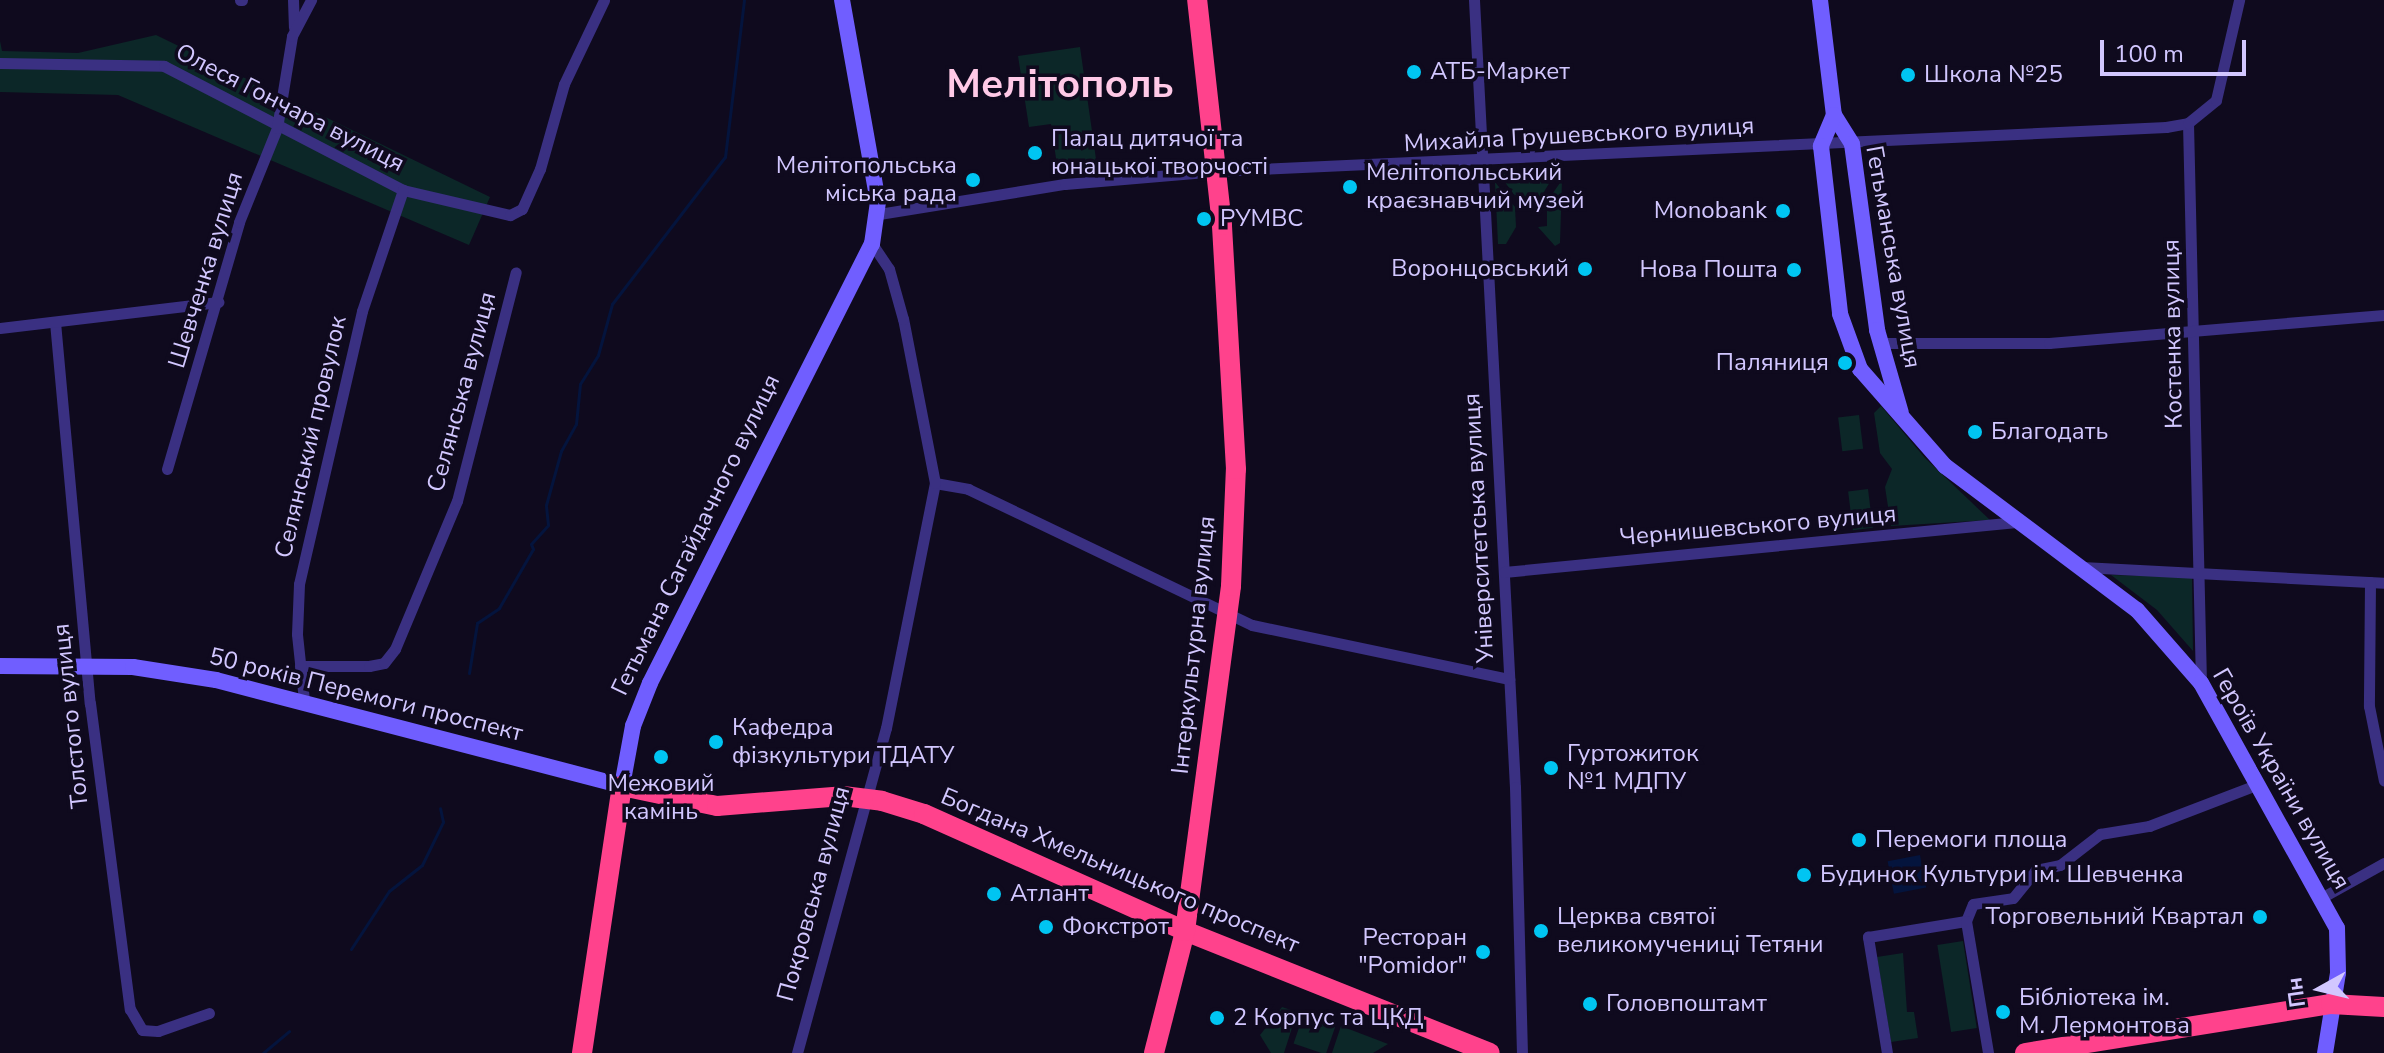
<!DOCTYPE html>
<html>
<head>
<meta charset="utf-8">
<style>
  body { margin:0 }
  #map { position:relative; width:2384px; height:1053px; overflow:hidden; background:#0f0a1e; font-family:"Nunito Sans",sans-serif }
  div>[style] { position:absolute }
  .green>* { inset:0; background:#0c2728; transform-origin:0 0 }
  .water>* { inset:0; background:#04143d; transform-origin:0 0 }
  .stream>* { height:3px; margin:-1.5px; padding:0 1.5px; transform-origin:1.5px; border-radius:1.5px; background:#04143d }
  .street>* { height:11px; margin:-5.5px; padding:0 5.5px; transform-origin:5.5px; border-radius:5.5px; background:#3a3082 }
  .secondary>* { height:16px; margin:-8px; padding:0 8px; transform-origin:8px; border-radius:8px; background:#705eff }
  .highway>* { height:20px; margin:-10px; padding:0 10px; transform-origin:10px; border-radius:10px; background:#ff428c }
  .dots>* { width:22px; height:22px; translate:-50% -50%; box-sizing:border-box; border:4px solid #0f0a1e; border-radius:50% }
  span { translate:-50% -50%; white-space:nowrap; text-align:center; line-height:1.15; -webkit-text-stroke:7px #0f0a1e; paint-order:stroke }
  .poi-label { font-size:24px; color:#d2c7ff }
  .left { translate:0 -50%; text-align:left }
  .right { translate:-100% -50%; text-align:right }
  .street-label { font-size:24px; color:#d2c7ff }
  .town-label { font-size:40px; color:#ffc9e7; font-weight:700 }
  .north { position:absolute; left:2280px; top:949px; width:80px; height:80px; -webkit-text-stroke:6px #0f0a1e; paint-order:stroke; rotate:262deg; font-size:22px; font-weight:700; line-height:32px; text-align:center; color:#d2c7ff }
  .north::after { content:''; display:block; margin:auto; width:28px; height:36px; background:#d2c7ff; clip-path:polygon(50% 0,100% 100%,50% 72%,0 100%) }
  .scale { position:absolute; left:2100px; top:40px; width:146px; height:36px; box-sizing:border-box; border:4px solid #d2c7ff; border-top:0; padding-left:10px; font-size:24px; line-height:28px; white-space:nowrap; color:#d2c7ff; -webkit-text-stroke:6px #0f0a1e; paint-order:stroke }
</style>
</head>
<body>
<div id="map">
  <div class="green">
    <div style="clip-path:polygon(156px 35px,490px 197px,469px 245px,118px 95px,0 92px,0 41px,2px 51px,78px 53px)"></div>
    <div style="clip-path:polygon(1080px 47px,1097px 166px,1058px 172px,1051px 124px,1029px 127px,1018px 56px)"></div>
    <div style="clip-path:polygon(1556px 172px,1536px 205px,1520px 203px,1499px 174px)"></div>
    <div style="clip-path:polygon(1562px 180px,1560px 243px,1555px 246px,1538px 227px,1547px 226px,1547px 210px,1541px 210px)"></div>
    <div style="clip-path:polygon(1495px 182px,1515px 207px,1516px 227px,1506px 244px,1498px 244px)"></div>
    <div style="clip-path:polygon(1881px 406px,1925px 458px,1990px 520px,1891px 526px,1885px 487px,1892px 469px,1880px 453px,1874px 413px)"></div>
    <div style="left:1859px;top:415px;width:34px;height:21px;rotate:83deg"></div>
    <div style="left:1868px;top:489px;width:39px;height:20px;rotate:83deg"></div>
    <div style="clip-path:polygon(2111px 575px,2192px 577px,2193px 651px,2157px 610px)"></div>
    <div style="left:1963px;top:941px;width:88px;height:26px;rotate:81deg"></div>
    <div style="clip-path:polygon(1903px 953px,1907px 1012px,1914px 1012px,1918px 1038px,1891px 1042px,1877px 957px)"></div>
    <div style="clip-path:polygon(1282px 1007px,1297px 1012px,1284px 1053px,1271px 1053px,1260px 1035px)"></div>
    <div style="left:1303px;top:1016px;width:34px;height:29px;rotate:19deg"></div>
    <div style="clip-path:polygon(1341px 1026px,1388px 1044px,1373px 1053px,1332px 1053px)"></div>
  </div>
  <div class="water">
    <div style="left:1920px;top:855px;width:33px;height:33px;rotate:79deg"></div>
  </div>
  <div class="stream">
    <div style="left:469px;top:673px;width:51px;rotate:-80.9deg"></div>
    <div style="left:477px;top:623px;width:27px;rotate:-34deg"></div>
    <div style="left:499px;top:608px;width:68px;rotate:-60deg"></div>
    <div style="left:533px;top:549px;width:5px;rotate:-112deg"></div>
    <div style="left:531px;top:544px;width:25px;rotate:-48deg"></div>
    <div style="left:548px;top:525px;width:20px;rotate:-96deg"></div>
    <div style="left:546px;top:505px;width:56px;rotate:-74.5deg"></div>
    <div style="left:561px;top:451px;width:31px;rotate:-61deg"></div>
    <div style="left:576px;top:424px;width:40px;rotate:-84.3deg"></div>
    <div style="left:580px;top:384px;width:34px;rotate:-58deg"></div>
    <div style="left:598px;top:355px;width:53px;rotate:-74.6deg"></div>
    <div style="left:612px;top:304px;width:185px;rotate:-52.5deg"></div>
    <div style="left:725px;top:157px;width:158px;rotate:-83.1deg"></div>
    <div style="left:351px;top:949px;width:69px;rotate:-56.8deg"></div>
    <div style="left:389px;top:891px;width:42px;rotate:-38.2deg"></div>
    <div style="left:422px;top:865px;width:48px;rotate:-64deg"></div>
    <div style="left:443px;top:822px;width:14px;rotate:-102deg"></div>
    <div style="left:263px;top:1053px;width:34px;rotate:-40deg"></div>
  </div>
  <div class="street">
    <div style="left:240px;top:0;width:2px"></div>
    <div style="left:293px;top:0;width:27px;rotate:88deg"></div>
    <div style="left:1474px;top:0;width:788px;rotate:87.02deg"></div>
    <div style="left:1515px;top:787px;width:266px;rotate:88.5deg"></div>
    <div style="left:0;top:63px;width:164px;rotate:1deg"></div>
    <div style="left:164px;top:66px;width:269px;rotate:27.4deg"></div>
    <div style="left:403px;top:190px;width:110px;rotate:13.2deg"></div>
    <div style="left:510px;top:215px;width:13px;rotate:-27deg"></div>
    <div style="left:522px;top:209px;width:44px;rotate:-65.8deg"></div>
    <div style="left:540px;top:169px;width:88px;rotate:-74.2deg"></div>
    <div style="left:564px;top:84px;width:93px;rotate:-64.5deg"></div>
    <div style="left:2188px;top:123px;width:560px;rotate:88.67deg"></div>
    <div style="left:879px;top:214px;width:188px;rotate:-9.2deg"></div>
    <div style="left:1065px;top:184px;width:153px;rotate:-4.9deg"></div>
    <div style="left:1217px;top:171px;width:950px;rotate:-2.65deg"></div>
    <div style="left:2166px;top:127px;width:22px;rotate:-10deg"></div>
    <div style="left:2188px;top:123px;width:36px;rotate:-39deg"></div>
    <div style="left:2216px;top:100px;width:103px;rotate:-77deg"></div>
    <div style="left:55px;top:322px;width:383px;rotate:84.8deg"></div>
    <div style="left:90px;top:703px;width:309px;rotate:82.6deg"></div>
    <div style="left:130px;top:1009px;width:24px;rotate:60deg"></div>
    <div style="left:142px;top:1030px;width:16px;rotate:4deg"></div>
    <div style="left:158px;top:1031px;width:54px;rotate:-19.4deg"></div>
    <div style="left:0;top:328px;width:220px;rotate:-6.8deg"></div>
    <div style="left:1879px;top:343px;width:170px"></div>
    <div style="left:2049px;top:343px;width:336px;rotate:-4.8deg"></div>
    <div style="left:167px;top:469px;width:257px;rotate:-73.7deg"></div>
    <div style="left:239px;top:222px;width:101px;rotate:-68deg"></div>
    <div style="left:277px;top:128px;width:93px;rotate:-80.7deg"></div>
    <div style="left:292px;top:36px;width:41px;rotate:-62.2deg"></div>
    <div style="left:935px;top:483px;width:34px;rotate:10deg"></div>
    <div style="left:968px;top:489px;width:315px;rotate:25.6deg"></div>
    <div style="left:1252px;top:625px;width:263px;rotate:11.9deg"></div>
    <div style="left:2082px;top:567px;width:302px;rotate:3deg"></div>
    <div style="left:1504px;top:572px;width:515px;rotate:-5.57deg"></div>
    <div style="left:2370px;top:582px;width:124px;rotate:90.5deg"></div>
    <div style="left:2369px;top:706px;width:76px;rotate:78.7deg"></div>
    <div style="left:300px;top:666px;width:69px"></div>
    <div style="left:369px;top:666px;width:15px;rotate:-11deg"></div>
    <div style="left:384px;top:663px;width:18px;rotate:-52deg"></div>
    <div style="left:395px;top:649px;width:160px;rotate:-67.3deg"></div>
    <div style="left:457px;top:501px;width:236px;rotate:-75.6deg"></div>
    <div style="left:304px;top:700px;width:66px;rotate:-96.1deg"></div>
    <div style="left:297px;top:634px;width:50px;rotate:-87.7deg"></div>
    <div style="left:299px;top:584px;width:280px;rotate:-77deg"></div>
    <div style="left:362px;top:311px;width:128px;rotate:-71.3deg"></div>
    <div style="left:2321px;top:898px;width:72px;rotate:-29.1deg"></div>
    <div style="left:1966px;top:921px;width:18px;rotate:-68deg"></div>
    <div style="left:1973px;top:904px;width:40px;rotate:-8.5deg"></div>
    <div style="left:2013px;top:898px;width:36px;rotate:-51deg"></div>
    <div style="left:2036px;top:870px;width:25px;rotate:-12deg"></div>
    <div style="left:2060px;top:865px;width:51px;rotate:-37.8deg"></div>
    <div style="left:2100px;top:834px;width:50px;rotate:-9.3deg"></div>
    <div style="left:2149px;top:826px;width:115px;rotate:-21deg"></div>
    <div style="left:797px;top:1053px;width:337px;rotate:-74.7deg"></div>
    <div style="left:886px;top:728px;width:250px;rotate:-78.7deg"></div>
    <div style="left:935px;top:483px;width:167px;rotate:-101deg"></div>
    <div style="left:903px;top:319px;width:52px;rotate:-105.6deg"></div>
    <div style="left:889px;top:269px;width:30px;rotate:-124deg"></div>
    <div style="left:1887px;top:1053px;width:118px;rotate:-99.3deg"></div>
    <div style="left:1868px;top:937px;width:99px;rotate:-9.3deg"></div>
    <div style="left:1966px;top:921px;width:134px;rotate:80.5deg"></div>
  </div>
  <div class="secondary">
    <div style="left:1820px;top:0;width:116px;rotate:83.1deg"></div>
    <div style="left:1834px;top:115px;width:34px;rotate:58deg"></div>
    <div style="left:1852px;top:144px;width:188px;rotate:82.3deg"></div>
    <div style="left:1877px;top:330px;width:86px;rotate:73.9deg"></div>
    <div style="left:1834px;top:115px;width:34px;rotate:113deg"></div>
    <div style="left:1821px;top:146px;width:169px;rotate:83.5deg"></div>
    <div style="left:1840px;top:314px;width:59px;rotate:70deg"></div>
    <div style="left:1860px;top:369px;width:129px;rotate:48.8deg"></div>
    <div style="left:1945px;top:466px;width:240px;rotate:36.9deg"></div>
    <div style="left:2137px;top:610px;width:97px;rotate:48.8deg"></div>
    <div style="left:2201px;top:683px;width:280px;rotate:61deg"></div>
    <div style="left:2337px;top:928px;width:45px;rotate:88.7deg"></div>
    <div style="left:2338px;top:973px;width:81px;rotate:99.2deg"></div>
    <div style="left:0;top:666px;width:133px;rotate:0.4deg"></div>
    <div style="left:133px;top:667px;width:84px;rotate:8.9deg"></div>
    <div style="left:216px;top:680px;width:420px;rotate:14.6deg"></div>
    <div style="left:622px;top:786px;width:61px;rotate:-79.6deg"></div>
    <div style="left:633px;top:726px;width:46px;rotate:-68.4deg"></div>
    <div style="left:650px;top:683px;width:492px;rotate:-63.2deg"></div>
    <div style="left:872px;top:244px;width:42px;rotate:-81.9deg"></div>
    <div style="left:878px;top:202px;width:205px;rotate:-100.1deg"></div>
  </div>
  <div class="highway">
    <div style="left:582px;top:1053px;width:270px;rotate:-81.5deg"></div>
    <div style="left:622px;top:786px;width:97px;rotate:11.9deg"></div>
    <div style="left:717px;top:806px;width:126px;rotate:-4.5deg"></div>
    <div style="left:843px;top:796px;width:39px;rotate:7deg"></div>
    <div style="left:882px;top:801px;width:44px;rotate:17.2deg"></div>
    <div style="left:924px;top:814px;width:286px;rotate:24.1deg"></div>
    <div style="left:1185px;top:931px;width:328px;rotate:21.8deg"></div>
    <div style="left:1154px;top:1053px;width:126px;rotate:-75.7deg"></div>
    <div style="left:1185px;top:931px;width:348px;rotate:-82.4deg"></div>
    <div style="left:1231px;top:586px;width:117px;rotate:-87.6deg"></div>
    <div style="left:1236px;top:469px;width:244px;rotate:-93.3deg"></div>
    <div style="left:1222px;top:225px;width:226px;rotate:-96.3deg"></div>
    <div style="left:2025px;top:1053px;width:310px;rotate:-9.1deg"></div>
    <div style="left:2331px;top:1004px;width:53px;rotate:3.2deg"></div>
  </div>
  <div class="dots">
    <div style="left:1414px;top:72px;background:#00c5f2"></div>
    <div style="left:1908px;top:75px;background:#00c5f2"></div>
    <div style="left:1035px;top:153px;background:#00c5f2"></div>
    <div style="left:973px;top:180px;background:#00c5f2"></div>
    <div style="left:1350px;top:187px;background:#00c5f2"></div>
    <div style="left:1783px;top:211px;background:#00c5f2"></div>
    <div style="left:1204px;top:219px;background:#00c5f2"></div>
    <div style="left:1585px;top:269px;background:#00c5f2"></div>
    <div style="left:1794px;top:270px;background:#00c5f2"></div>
    <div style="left:1845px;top:363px;background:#00c5f2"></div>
    <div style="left:1975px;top:432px;background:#00c5f2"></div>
    <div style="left:716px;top:742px;background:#00c5f2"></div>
    <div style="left:661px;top:757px;background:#00c5f2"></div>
    <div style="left:1551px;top:768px;background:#00c5f2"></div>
    <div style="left:1859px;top:840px;background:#00c5f2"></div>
    <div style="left:1804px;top:875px;background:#00c5f2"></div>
    <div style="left:994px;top:894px;background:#00c5f2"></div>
    <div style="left:2260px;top:917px;background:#00c5f2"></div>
    <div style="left:1046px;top:927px;background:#00c5f2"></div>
    <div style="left:1541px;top:931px;background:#00c5f2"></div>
    <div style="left:1483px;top:952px;background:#00c5f2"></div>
    <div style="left:1590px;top:1004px;background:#00c5f2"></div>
    <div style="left:2003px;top:1012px;background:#00c5f2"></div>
    <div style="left:1217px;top:1018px;background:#00c5f2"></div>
  </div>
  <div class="poi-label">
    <span class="left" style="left:1430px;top:72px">АТБ-Маркет</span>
    <span class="left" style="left:1924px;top:75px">Школа №25</span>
    <span class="left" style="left:1051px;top:153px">Палац дитячої та<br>юнацької творчості</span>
    <span class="right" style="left:957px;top:180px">Мелітопольська<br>міська рада</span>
    <span class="left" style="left:1366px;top:187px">Мелітопольський<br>краєзнавчий музей</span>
    <span class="right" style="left:1767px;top:211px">Monobank</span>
    <span class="left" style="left:1220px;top:219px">РУМВC</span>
    <span class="right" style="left:1569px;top:269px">Воронцовський</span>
    <span class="right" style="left:1778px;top:270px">Нова Пошта</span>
    <span class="right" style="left:1829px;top:363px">Паляниця</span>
    <span class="left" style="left:1991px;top:432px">Благодать</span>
    <span class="left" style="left:732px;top:742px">Кафедра<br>фізкультури ТДАТУ</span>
    <span class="left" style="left:1567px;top:768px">Гуртожиток<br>№1 МДПУ</span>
    <span style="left:661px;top:798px">Межовий<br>камінь</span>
    <span class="left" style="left:1875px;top:840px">Перемоги площа</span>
    <span class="left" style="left:1820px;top:875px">Будинок Культури ім. Шевченка</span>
    <span class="left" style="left:1010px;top:894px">Атлант</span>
    <span class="left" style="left:1557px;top:931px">Церква святої<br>великомучениці Тетяни</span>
    <span class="right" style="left:2244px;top:917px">Торговельний Квартал</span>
    <span class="left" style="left:1062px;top:927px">Фокстрот</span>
    <span class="right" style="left:1467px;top:952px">Ресторан<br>"Pomidor"</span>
    <span class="left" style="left:2019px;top:1012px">Бібліотека ім.<br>М. Лермонтова</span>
    <span class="left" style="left:1606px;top:1004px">Головпоштамт</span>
    <span class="left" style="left:1233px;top:1018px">2 Корпус та ЦКД</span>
  </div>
  <div class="street-label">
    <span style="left:290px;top:108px;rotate:27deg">Олеся Гончара вулиця</span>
    <span style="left:1579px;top:135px;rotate:-3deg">Михайла Грушевського вулиця</span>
    <span style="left:1893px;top:257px;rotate:80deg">Гетьманська вулиця</span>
    <span style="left:206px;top:270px;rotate:-73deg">Шевченка вулиця</span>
    <span style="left:2173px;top:334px;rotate:-91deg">Костенка вулиця</span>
    <span style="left:462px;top:392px;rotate:-75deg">Селянська вулиця</span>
    <span style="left:311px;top:437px;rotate:-77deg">Селянський провулок</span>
    <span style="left:1758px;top:526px;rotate:-5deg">Чернишевського вулиця</span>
    <span style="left:1479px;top:528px;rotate:-93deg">Університетська вулиця</span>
    <span style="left:696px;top:535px;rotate:-64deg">Гетьмана Сагайдачного вулиця</span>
    <span style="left:1194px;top:645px;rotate:-84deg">Інтеркультурна вулиця</span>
    <span style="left:366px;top:695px;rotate:14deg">50 років Перемоги проспект</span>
    <span style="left:71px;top:716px;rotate:-96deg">Толстого вулиця</span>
    <span style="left:2281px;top:779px;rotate:60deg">Героїв України вулиця</span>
    <span style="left:1120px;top:871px;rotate:23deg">Богдана Хмельницького проспект</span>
    <span style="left:814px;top:894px;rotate:-75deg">Покровська вулиця</span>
  </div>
  <div class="town-label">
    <span style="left:1060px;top:84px">Мелітополь</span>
  </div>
  <div class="north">Пн</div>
  <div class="scale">100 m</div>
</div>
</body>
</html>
